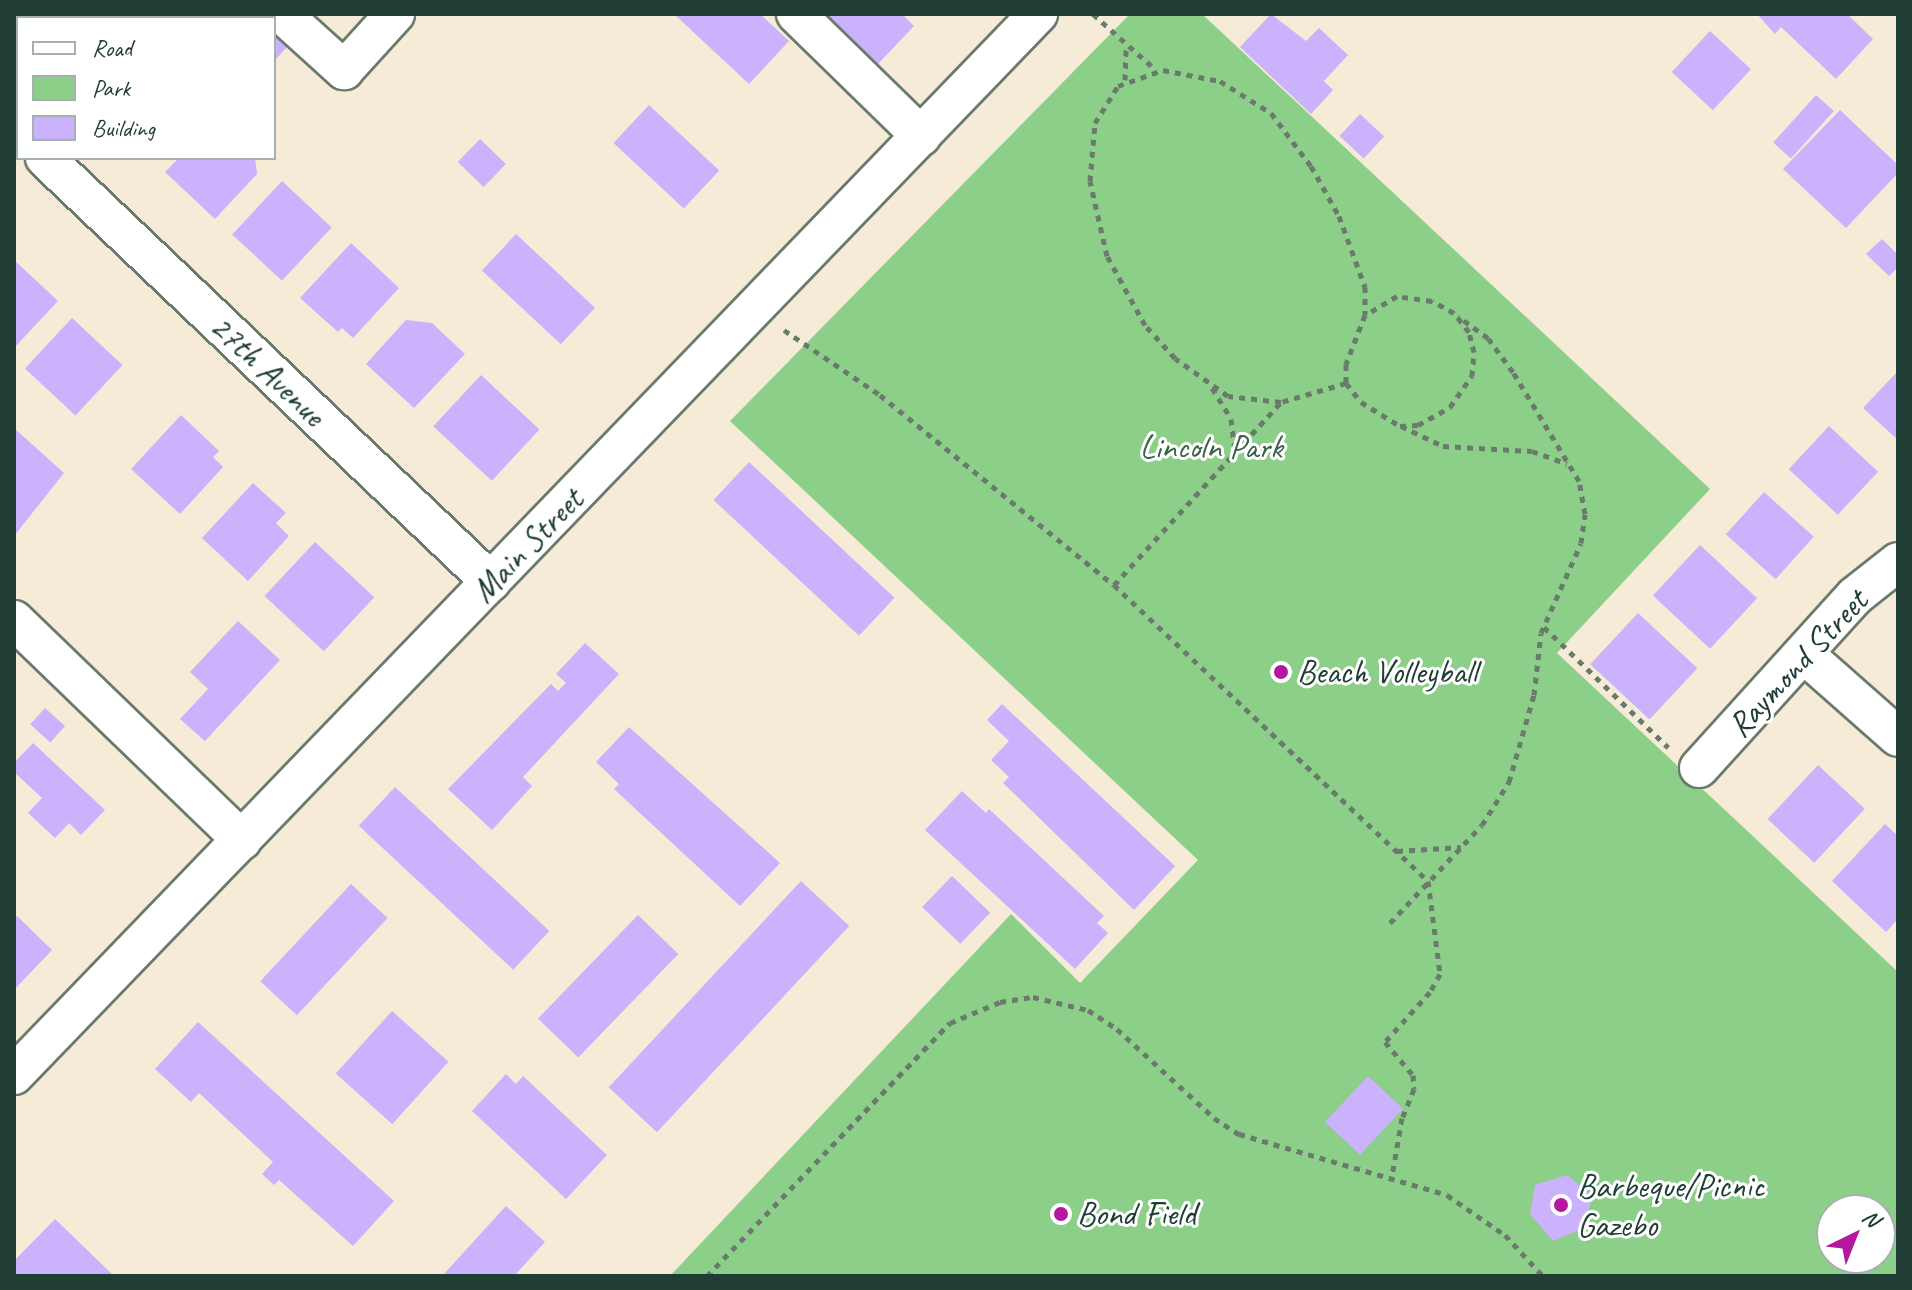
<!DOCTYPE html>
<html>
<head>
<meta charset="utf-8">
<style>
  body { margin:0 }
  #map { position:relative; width:1912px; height:1290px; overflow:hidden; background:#f5ebd6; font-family:Caveat,sans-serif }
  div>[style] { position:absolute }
  .green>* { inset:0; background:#8ccf88 }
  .building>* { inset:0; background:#cab2fd; transform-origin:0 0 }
  .path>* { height:5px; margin-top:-2.5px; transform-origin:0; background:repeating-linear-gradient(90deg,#6a7a6d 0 6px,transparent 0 12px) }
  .roads { filter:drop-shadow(2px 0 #6a7a6d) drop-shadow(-2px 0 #6a7a6d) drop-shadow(0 2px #6a7a6d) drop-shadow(0 -2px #6a7a6d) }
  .minor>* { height:38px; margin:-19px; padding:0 19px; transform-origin:19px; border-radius:19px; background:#fff }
  .dots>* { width:22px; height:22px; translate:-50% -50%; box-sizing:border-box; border:4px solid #fff; border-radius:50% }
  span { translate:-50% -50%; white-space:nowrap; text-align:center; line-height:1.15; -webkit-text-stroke:6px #fff; paint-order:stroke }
  .street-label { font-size:34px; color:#1f3d34 }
  .park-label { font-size:34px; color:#3a6249 }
  .poi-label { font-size:34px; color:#1f3d34 }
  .left { translate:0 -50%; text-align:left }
  .frame { position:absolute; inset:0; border:16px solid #1f3d34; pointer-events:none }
  .legend { position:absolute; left:16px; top:16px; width:260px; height:144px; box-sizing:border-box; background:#fff; border:2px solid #a5b1ae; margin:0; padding:10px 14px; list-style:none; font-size:24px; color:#1f3d34 }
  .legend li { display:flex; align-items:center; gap:16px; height:40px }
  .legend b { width:40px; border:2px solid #a5b1ae }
  .north { position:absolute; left:1816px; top:1194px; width:80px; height:80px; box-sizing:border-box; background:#fff; border:2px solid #a5b1ae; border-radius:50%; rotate:43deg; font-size:22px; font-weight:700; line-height:32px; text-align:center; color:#1f3d34 }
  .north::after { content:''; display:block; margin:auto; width:28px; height:36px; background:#b5179e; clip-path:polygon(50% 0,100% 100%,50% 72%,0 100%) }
</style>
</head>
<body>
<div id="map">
  <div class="green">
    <div style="clip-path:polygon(evenodd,1130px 14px,1202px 14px,1710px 489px,1557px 653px,1898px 972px,1898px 1276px,670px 1276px,1011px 914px,1080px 983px,1198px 860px,730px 421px,1130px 14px,1832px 1210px,1880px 1210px,1880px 1258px,1832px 1258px,1832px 1210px)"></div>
  </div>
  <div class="building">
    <div style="left:181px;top:14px;width:72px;height:6px"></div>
    <div style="clip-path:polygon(674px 14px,760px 14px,789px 41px,749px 84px)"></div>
    <div style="clip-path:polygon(822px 14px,902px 14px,914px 26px,877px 65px)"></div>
    <div style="clip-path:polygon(1271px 14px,1306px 41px,1319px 28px,1348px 55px,1324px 81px,1333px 90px,1311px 114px,1240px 47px)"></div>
    <div style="clip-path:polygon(1757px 14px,1847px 14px,1873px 39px,1836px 79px,1781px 27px,1775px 34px)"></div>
    <div style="left:1710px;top:31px;width:56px;height:56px;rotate:43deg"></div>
    <div style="clip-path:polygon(274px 33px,288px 46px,274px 61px)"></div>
    <div style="left:1816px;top:95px;width:24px;height:64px;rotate:42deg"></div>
    <div style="left:649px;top:105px;width:96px;height:52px;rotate:43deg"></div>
    <div style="clip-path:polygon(1840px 110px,1898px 165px,1898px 173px,1846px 228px,1783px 169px)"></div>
    <div style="left:1360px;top:114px;width:33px;height:30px;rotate:43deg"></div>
    <div style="left:480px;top:139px;width:36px;height:32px;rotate:44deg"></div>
    <div style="clip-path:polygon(179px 158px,255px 158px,257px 174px,215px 219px,165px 172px)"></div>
    <div style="left:282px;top:181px;width:68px;height:73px;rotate:43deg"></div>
    <div style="left:516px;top:234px;width:108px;height:50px;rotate:43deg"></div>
    <div style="clip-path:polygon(1882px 239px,1898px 255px,1898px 267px,1889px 276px,1866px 254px)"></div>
    <div style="clip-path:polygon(351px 243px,399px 288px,353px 338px,342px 328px,338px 332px,300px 298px)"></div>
    <div style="clip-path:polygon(14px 260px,58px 301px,14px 348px)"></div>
    <div style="left:72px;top:318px;width:69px;height:69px;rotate:43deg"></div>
    <div style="clip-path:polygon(406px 320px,432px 323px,465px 354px,414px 408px,366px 364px)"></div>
    <div style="clip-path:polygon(1898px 371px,1898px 440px,1863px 408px)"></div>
    <div style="left:481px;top:375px;width:80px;height:70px;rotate:43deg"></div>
    <div style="clip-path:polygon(181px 415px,219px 451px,213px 457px,223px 467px,180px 514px,131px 469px)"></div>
    <div style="left:1829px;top:426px;width:67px;height:59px;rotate:43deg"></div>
    <div style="clip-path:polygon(14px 428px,64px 473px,14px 536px)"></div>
    <div style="left:749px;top:462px;width:199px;height:52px;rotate:43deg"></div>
    <div style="clip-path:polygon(253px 483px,286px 513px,276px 523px,289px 536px,248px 581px,202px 538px)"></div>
    <div style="left:1764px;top:492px;width:67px;height:57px;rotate:42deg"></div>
    <div style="left:315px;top:542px;width:81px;height:74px;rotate:43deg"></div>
    <div style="left:1700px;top:545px;width:78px;height:69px;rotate:43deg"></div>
    <div style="left:1638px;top:613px;width:81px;height:70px;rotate:43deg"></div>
    <div style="clip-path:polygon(238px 621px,280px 660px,205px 741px,180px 719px,208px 689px,190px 672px)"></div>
    <div style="clip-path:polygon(585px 643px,619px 674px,523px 777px,532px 786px,492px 830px,448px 789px,551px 684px,558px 691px,566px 683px,556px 674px)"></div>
    <div style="clip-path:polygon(1002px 704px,1175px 866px,1134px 910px,1003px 783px,1009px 777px,991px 760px,1009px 741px,987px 720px)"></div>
    <div style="left:45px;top:708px;width:27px;height:22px;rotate:42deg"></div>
    <div style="clip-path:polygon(629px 727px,780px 863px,740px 906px,614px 789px,619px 784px,596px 762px)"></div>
    <div style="clip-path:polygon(33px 743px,105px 810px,81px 835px,69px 823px,55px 838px,28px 813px,42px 798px,14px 772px,14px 763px)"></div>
    <div style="left:1818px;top:765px;width:64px;height:74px;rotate:43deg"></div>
    <div style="left:395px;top:787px;width:211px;height:53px;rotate:43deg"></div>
    <div style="clip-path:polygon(962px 791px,986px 813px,989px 809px,1104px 916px,1097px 923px,1108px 933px,1075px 969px,925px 830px)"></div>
    <div style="clip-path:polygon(1885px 824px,1898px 836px,1898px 919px,1886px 932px,1832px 881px)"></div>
    <div style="left:952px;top:876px;width:53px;height:43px;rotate:44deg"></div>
    <div style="left:801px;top:881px;width:66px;height:282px;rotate:43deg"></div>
    <div style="left:351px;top:884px;width:50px;height:133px;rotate:43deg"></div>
    <div style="left:638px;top:915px;width:56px;height:144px;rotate:44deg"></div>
    <div style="clip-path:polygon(17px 916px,52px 950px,14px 990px,14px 919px)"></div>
    <div style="left:392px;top:1011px;width:76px;height:84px;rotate:42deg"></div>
    <div style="clip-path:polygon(198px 1022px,394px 1201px,353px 1246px,279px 1180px,274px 1185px,262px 1174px,273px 1162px,199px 1093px,191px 1102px,155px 1069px)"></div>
    <div style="clip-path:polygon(506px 1074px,516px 1084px,523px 1076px,607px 1155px,566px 1199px,472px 1111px)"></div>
    <div style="left:1368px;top:1076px;width:48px;height:63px;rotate:43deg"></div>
    <div style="clip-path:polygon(1567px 1175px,1593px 1196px,1582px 1229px,1553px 1241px,1530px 1214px,1535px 1185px)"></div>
    <div style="clip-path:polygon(506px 1206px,545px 1242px,514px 1276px,442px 1276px)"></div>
    <div style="clip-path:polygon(55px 1219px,114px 1276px,14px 1274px,14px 1261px)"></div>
  </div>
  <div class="path">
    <div style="left:1093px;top:14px;width:83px;rotate:41.6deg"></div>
    <div style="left:1125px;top:80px;width:33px;rotate:-88deg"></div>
    <div style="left:784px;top:330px;width:116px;rotate:34.1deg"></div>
    <div style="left:880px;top:395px;width:301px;rotate:39.1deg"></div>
    <div style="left:1114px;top:585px;width:432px;rotate:43.3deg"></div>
    <div style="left:1428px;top:881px;width:94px;rotate:82.6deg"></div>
    <div style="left:1440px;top:974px;width:21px;rotate:119deg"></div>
    <div style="left:1430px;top:992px;width:67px;rotate:132deg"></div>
    <div style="left:1385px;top:1042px;width:43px;rotate:49.7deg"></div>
    <div style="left:1413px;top:1075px;width:14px;rotate:86deg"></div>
    <div style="left:1414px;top:1089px;width:31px;rotate:112deg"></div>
    <div style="left:1402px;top:1118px;width:59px;rotate:99.8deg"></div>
    <div style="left:1346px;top:383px;width:68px;rotate:163.7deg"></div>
    <div style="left:1281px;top:402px;width:53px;rotate:-173.5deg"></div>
    <div style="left:1228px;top:396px;width:65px;rotate:-144.4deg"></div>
    <div style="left:1175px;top:358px;width:45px;rotate:-132.3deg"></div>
    <div style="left:1145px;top:325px;width:79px;rotate:-118.8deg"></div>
    <div style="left:1107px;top:256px;width:77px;rotate:-102.8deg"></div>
    <div style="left:1090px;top:181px;width:58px;rotate:-85.1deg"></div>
    <div style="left:1095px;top:123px;width:44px;rotate:-58.1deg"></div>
    <div style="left:1118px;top:86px;width:48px;rotate:-19.6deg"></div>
    <div style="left:1163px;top:70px;width:58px;rotate:10.9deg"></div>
    <div style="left:1220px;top:81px;width:60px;rotate:32.1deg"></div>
    <div style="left:1271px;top:113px;width:66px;rotate:53deg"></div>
    <div style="left:1311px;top:166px;width:57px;rotate:60.8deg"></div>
    <div style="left:1339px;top:216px;width:76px;rotate:69.9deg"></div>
    <div style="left:1365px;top:287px;width:28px;rotate:90deg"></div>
    <div style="left:1365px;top:315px;width:53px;rotate:111.2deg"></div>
    <div style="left:1346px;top:364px;width:19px;rotate:90deg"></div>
    <div style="left:1346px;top:383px;width:24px;rotate:52deg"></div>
    <div style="left:1361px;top:402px;width:46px;rotate:31.6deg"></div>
    <div style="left:1400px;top:426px;width:18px;rotate:-3deg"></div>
    <div style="left:1418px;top:425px;width:37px;rotate:-29deg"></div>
    <div style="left:1450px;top:407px;width:38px;rotate:-55deg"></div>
    <div style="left:1472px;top:376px;width:24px;rotate:-85deg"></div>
    <div style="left:1474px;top:352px;width:21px;rotate:-104deg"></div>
    <div style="left:1469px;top:332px;width:24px;rotate:-128deg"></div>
    <div style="left:1454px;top:313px;width:25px;rotate:-151deg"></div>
    <div style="left:1432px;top:301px;width:35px;rotate:-172deg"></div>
    <div style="left:1397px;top:296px;width:37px;rotate:149deg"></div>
    <div style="left:1212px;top:388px;width:36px;rotate:58deg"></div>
    <div style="left:1231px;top:419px;width:33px;rotate:83deg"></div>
    <div style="left:1401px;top:426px;width:47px;rotate:25.5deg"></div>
    <div style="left:1443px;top:446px;width:89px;rotate:3.2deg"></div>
    <div style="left:1532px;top:451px;width:37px;rotate:20deg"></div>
    <div style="left:1114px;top:585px;width:246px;rotate:-47.6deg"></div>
    <div style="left:1544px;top:627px;width:173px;rotate:44.1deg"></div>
    <div style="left:1397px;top:851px;width:64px;rotate:-3.6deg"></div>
    <div style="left:1390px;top:923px;width:134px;rotate:-46.8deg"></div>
    <div style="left:1482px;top:825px;width:51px;rotate:-57.9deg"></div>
    <div style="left:1509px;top:782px;width:91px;rotate:-74deg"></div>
    <div style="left:1534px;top:695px;width:62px;rotate:-83.6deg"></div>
    <div style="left:1541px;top:633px;width:98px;rotate:-66deg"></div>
    <div style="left:1581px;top:543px;width:29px;rotate:-82deg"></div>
    <div style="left:1585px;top:514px;width:34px;rotate:-100deg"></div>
    <div style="left:1579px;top:481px;width:127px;rotate:-121.2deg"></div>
    <div style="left:1513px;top:372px;width:42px;rotate:-126.3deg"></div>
    <div style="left:1488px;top:338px;width:37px;rotate:-144deg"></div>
    <div style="left:707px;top:1276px;width:351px;rotate:-46.2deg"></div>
    <div style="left:950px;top:1023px;width:54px;rotate:-22.8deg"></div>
    <div style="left:1000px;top:1002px;width:33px;rotate:-9deg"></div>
    <div style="left:1033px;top:997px;width:57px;rotate:13.3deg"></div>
    <div style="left:1088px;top:1010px;width:35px;rotate:33deg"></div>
    <div style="left:1117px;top:1029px;width:132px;rotate:42.5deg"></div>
    <div style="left:1214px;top:1118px;width:30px;rotate:33deg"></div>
    <div style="left:1239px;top:1134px;width:217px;rotate:16.3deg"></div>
    <div style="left:1447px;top:1195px;width:70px;rotate:34.6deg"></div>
    <div style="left:1505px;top:1235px;width:56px;rotate:47.2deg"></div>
  </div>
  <div class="roads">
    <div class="minor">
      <div style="left:282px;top:14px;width:84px;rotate:42.1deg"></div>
      <div style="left:344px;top:70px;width:76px;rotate:-47.7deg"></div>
      <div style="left:796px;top:14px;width:175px;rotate:44.3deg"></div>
      <div style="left:14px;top:129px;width:5px;rotate:37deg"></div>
      <div style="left:45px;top:158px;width:615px;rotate:43.55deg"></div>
      <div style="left:14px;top:620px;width:317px;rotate:44deg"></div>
      <div style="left:1804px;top:654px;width:125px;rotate:41.4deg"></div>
      <div style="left:1699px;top:768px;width:232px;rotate:-47.8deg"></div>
      <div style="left:1855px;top:596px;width:55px;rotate:-38.3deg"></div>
      <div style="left:14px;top:1075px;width:1475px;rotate:-46.02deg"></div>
    </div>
  </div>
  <div class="dots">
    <div style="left:1281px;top:672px;background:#b5179e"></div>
    <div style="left:1561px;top:1205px;background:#b5179e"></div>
    <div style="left:1061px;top:1214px;background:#b5179e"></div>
  </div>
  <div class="street-label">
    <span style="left:268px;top:370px;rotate:44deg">27th Avenue</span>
    <span style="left:527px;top:545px;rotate:-46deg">Main Street</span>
    <span style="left:1797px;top:663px;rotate:-47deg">Raymond Street</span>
  </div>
  <div class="park-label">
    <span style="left:1211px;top:447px">Lincoln Park</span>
  </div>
  <div class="poi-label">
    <span class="left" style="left:1297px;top:672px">Beach Volleyball</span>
    <span class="left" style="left:1577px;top:1205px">Barbeque/Picnic<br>Gazebo</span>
    <span class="left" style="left:1077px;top:1214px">Bond Field</span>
  </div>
  <div class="frame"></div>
  <ul class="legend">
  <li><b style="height:10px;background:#fff"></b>Road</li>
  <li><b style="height:22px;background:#8ccf88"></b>Park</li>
  <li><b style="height:22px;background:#cab2fd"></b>Building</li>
  </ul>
  <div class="north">N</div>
</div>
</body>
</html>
